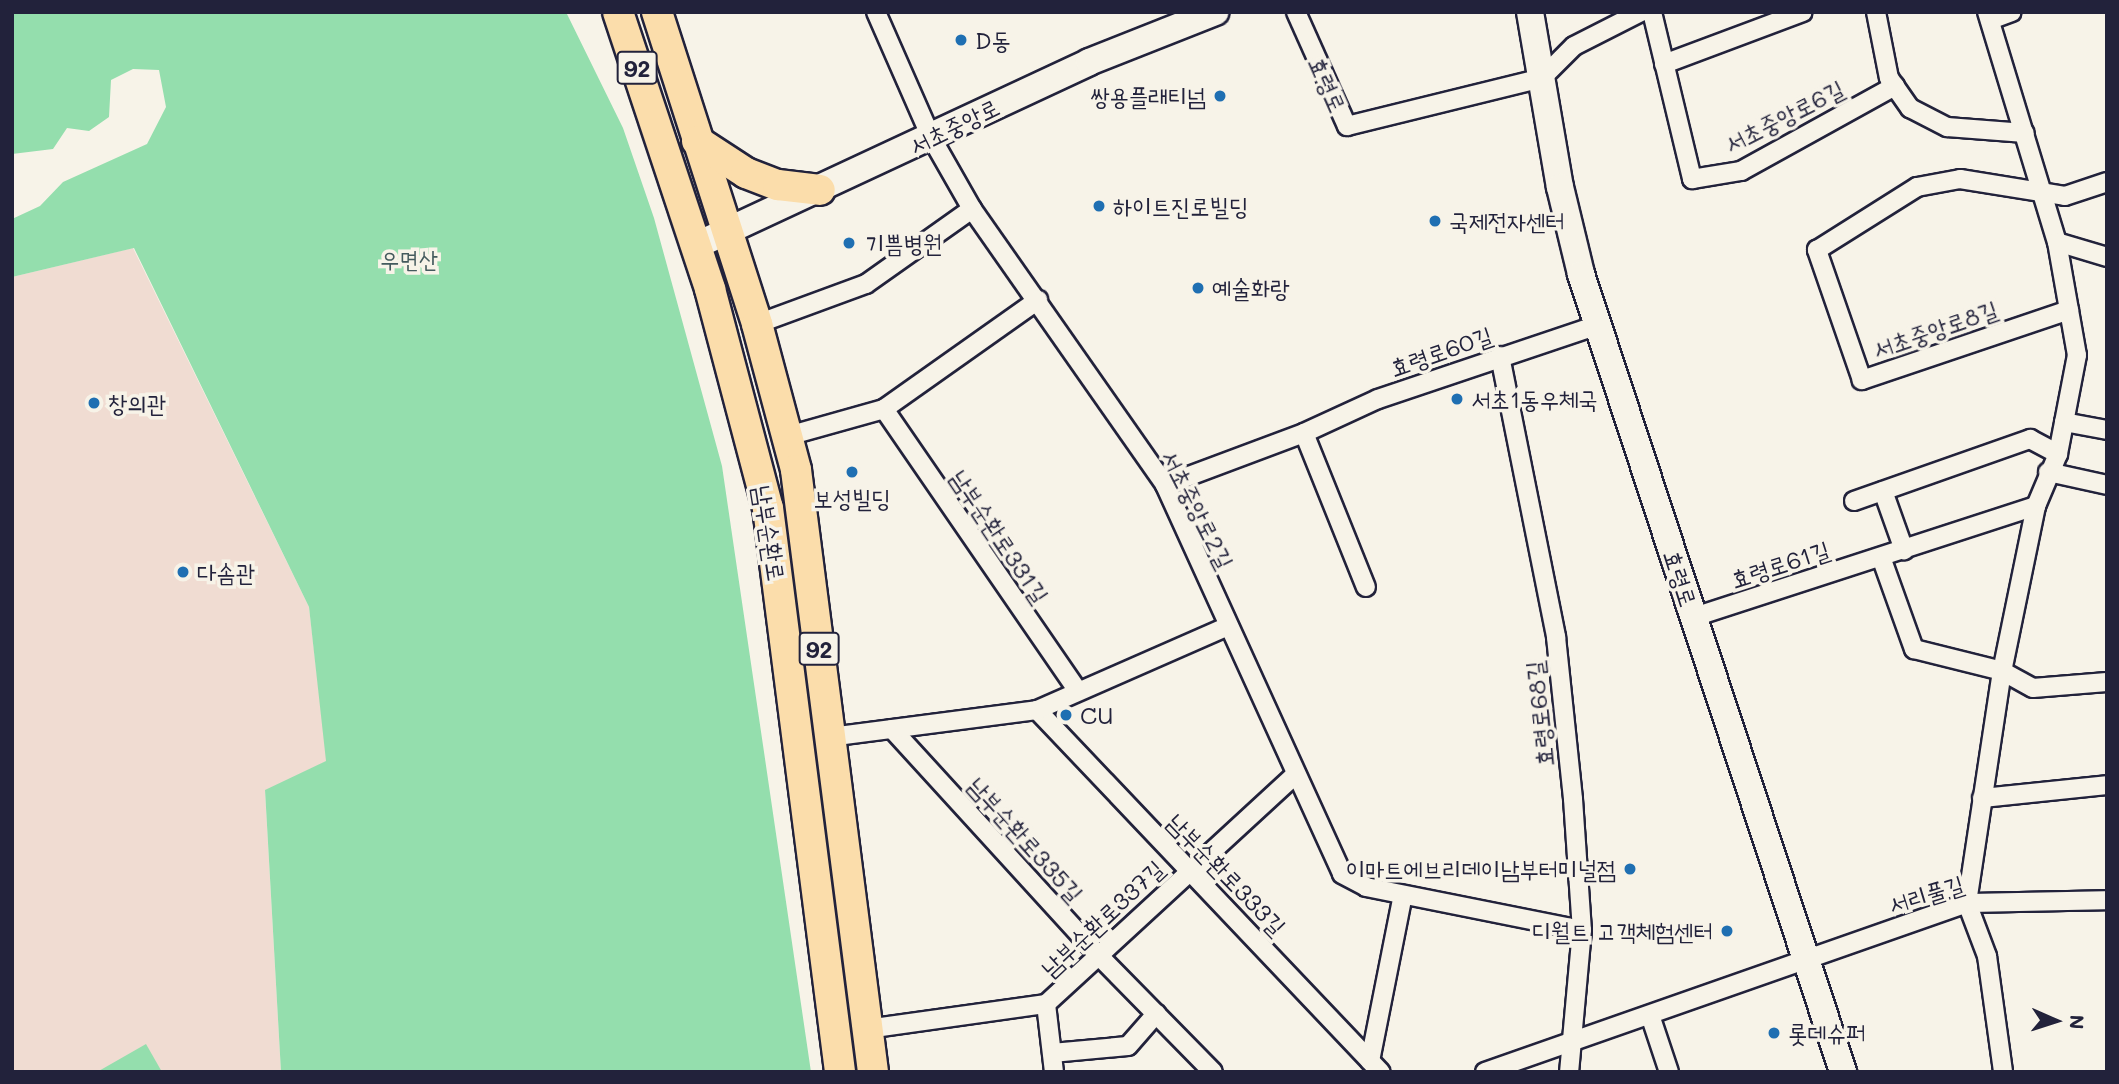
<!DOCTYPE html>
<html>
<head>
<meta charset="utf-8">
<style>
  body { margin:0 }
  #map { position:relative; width:2119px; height:1084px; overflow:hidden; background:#f7f3e8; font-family:Mali,"Poor Story",sans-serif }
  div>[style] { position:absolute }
  .built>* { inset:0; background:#f0dcd2 }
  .green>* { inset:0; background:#94dead }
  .roads { filter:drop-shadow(2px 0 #22223b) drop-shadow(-2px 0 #22223b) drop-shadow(0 2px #22223b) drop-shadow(0 -2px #22223b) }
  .street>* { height:18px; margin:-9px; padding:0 9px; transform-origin:9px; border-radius:9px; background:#f7f3e8 }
  .secondary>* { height:26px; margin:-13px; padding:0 13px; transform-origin:13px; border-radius:13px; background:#f7f3e8 }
  .primary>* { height:30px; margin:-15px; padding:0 15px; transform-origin:15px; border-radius:15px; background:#fbddab }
  .dots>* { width:19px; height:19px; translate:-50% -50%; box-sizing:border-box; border:4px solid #f7f3e8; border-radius:50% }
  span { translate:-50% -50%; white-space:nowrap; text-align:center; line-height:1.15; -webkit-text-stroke:7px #f7f3e8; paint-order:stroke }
  .shield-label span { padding:2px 5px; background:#f7f3e8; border:2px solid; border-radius:5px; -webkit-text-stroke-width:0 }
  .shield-label { font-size:23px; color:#22223b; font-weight:700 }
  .poi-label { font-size:24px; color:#22223b }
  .left { translate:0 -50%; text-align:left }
  .right { translate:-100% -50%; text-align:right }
  .street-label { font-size:24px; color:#22223b }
  .park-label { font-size:24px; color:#445a5d }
  .frame { position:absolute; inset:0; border:14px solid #22223b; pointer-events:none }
  .north { position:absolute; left:2021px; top:986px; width:70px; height:70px; -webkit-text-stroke:5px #f7f3e8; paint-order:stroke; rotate:93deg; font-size:19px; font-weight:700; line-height:28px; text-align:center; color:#22223b }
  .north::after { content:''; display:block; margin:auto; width:24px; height:32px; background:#22223b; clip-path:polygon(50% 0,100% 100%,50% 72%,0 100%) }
</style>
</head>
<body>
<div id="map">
  <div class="built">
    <div style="clip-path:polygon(133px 248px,309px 607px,327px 761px,265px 791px,281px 1072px,12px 1072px,12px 277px)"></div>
  </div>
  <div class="green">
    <div style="clip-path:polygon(12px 12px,566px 12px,623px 128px,654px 218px,722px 466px,811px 1072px,281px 1072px,265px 790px,326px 761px,309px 607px,134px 248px,12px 277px,12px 219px,40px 206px,63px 182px,147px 144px,166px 107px,159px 70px,133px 69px,111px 80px,109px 117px,89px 131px,67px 128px,53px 149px,12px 154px)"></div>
    <div style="clip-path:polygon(146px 1044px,162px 1072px,97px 1072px)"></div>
  </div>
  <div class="roads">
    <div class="street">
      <div style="left:876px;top:12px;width:137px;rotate:66.3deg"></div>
      <div style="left:931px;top:137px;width:83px;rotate:60.3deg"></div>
      <div style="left:972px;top:209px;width:337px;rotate:55deg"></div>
      <div style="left:1165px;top:485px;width:427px;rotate:65.5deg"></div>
      <div style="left:1342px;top:874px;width:27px;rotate:28deg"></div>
      <div style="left:1366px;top:887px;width:220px;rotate:11.3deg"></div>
      <div style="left:1296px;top:12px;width:125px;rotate:65.9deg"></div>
      <div style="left:1347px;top:126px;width:201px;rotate:-13.8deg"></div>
      <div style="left:1542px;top:78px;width:45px;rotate:-45deg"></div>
      <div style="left:1574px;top:46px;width:75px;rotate:-26.9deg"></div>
      <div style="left:1652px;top:12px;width:172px;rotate:76.5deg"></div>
      <div style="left:1692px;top:179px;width:50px;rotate:-9.3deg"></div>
      <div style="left:1741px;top:171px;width:176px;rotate:-28.9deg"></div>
      <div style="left:1876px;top:12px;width:67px;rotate:78.9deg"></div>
      <div style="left:1889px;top:78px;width:37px;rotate:55deg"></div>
      <div style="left:1910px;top:108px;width:42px;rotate:27.2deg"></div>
      <div style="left:1947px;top:127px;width:78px;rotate:4.4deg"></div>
      <div style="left:1987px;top:12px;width:240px;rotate:73.1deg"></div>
      <div style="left:2057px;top:242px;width:115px;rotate:80deg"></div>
      <div style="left:2077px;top:355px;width:101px;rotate:100.9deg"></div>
      <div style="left:2058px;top:454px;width:56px;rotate:112.9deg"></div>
      <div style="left:2036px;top:506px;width:168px;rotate:101.6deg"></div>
      <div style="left:2002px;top:671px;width:235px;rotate:98.6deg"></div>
      <div style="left:1967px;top:903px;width:57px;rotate:69.3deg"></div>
      <div style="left:1987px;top:956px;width:117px;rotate:82.1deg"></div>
      <div style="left:1990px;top:20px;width:23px;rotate:-20deg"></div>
      <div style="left:1664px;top:64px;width:148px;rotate:-20.5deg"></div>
      <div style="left:2057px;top:242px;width:52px;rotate:16.7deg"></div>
      <div style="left:2069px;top:310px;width:219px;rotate:161.3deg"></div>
      <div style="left:1862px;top:380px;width:138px;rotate:-109.1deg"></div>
      <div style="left:1817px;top:250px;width:118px;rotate:-32.2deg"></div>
      <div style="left:1917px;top:187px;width:44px;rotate:-10.5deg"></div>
      <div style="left:1960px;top:179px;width:106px;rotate:9.2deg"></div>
      <div style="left:2065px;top:196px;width:44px;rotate:-18.4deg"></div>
      <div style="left:757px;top:324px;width:116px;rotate:-20.2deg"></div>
      <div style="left:866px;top:284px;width:130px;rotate:-35.3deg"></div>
      <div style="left:1500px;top:356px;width:287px;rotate:78.7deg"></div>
      <div style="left:1556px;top:637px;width:163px;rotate:84deg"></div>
      <div style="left:1573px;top:799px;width:131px;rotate:86.1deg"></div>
      <div style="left:1582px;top:930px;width:143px;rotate:95.2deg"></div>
      <div style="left:884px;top:409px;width:341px;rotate:55.5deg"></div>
      <div style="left:2064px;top:422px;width:44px;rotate:10.5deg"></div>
      <div style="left:1304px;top:433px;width:166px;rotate:68.1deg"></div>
      <div style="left:788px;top:436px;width:100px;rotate:-15.7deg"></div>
      <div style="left:884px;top:409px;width:189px;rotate:-35.3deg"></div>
      <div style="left:2048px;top:472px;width:60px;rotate:12.4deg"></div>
      <div style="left:1165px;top:485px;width:148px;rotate:-20.5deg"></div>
      <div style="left:1304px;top:433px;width:81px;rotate:-24.7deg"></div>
      <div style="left:1378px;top:399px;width:232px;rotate:-18.6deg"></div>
      <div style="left:1883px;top:491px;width:63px;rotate:70.4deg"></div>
      <div style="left:1854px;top:501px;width:187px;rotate:-19.4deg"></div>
      <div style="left:2030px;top:439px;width:32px;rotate:28deg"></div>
      <div style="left:1881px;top:557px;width:98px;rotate:70.3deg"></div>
      <div style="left:1914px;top:649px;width:91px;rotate:14deg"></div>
      <div style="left:2002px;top:671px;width:35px;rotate:29deg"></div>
      <div style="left:2033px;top:688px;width:74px;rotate:-4.6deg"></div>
      <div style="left:1694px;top:617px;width:360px;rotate:-18deg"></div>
      <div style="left:1037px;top:710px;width:499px;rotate:46.5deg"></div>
      <div style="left:892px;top:729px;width:309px;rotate:47.6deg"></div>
      <div style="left:1100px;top:957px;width:161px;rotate:45.5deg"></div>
      <div style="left:830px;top:737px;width:209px;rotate:-7.4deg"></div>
      <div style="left:1037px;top:710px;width:209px;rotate:-23.7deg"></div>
      <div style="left:1982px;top:798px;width:126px;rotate:-5.9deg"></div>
      <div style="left:1046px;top:1004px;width:68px;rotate:83.3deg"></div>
      <div style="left:1650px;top:1015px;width:60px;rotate:71.6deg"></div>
      <div style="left:867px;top:1029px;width:181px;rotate:-8deg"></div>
      <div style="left:1046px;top:1004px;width:338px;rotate:-42.6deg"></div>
      <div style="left:1052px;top:1053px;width:76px;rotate:-5.3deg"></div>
      <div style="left:1128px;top:1046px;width:43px;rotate:-48.8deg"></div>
      <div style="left:1370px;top:1061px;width:169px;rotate:-78.8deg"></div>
      <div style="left:1485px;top:1072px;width:511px;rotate:-19.32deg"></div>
      <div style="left:1967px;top:903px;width:140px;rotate:-1.2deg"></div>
    </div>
    <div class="secondary">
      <div style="left:1530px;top:12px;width:178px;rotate:80.3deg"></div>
      <div style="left:1560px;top:187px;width:89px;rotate:76.4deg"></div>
      <div style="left:1581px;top:274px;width:840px;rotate:71.82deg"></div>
      <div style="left:695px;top:246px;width:435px;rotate:-25deg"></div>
      <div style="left:1089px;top:62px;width:136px;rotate:-21.6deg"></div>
    </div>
    <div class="primary">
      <div style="left:618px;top:12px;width:292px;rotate:71.6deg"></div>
      <div style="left:710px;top:289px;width:227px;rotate:75.2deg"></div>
      <div style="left:768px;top:508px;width:569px;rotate:82.72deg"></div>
      <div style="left:657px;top:12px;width:328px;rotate:72.2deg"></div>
      <div style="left:757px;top:324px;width:151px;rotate:75deg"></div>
      <div style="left:796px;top:470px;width:607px;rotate:82.71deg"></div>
      <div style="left:697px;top:141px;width:59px;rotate:33.1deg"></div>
      <div style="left:746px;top:173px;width:34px;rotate:21deg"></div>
      <div style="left:778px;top:185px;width:42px;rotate:6.8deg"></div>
    </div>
  </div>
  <div class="dots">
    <div style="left:961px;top:40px;background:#1f6fb2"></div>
    <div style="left:1220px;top:96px;background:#1f6fb2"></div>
    <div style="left:1099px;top:206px;background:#1f6fb2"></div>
    <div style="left:1435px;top:221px;background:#1f6fb2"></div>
    <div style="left:849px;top:243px;background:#1f6fb2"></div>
    <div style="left:1198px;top:288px;background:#1f6fb2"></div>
    <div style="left:1457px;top:399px;background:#1f6fb2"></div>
    <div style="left:94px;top:403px;background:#1f6fb2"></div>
    <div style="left:852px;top:472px;background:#1f6fb2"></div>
    <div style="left:183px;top:572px;background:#1f6fb2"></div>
    <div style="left:1066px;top:715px;background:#1f6fb2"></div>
    <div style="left:1630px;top:869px;background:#1f6fb2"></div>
    <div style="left:1727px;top:931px;background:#1f6fb2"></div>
    <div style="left:1774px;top:1033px;background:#1f6fb2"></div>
  </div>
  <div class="shield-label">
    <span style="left:637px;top:68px">92</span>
    <span style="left:819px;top:649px">92</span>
  </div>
  <div class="poi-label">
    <span class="left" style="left:975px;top:40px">D동</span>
    <span class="right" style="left:1206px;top:96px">쌍용플래티넘</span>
    <span class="left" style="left:1113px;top:206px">하이트진로빌딩</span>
    <span class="left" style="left:1449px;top:221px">국제전자센터</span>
    <span class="left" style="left:865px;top:243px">기쁨병원</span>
    <span class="left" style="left:1212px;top:288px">예술화랑</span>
    <span class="left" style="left:1471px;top:399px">서초1동우체국</span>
    <span class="left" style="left:108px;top:403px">창의관</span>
    <span style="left:852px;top:498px">보성빌딩</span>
    <span class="left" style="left:197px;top:572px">다솜관</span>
    <span class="left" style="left:1080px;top:715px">CU</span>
    <span class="right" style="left:1616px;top:869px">이마트에브리데이남부터미널점</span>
    <span class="right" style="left:1713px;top:931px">디월트 고객체험센터</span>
    <span class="left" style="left:1788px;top:1033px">롯데슈퍼</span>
  </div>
  <div class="street-label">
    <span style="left:1328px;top:84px;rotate:66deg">효령로</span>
    <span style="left:1784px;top:116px;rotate:-27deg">서초중앙로6길</span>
    <span style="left:954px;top:126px;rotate:-26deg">서초중앙로</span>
    <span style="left:1935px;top:329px;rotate:-19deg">서초중앙로8길</span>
    <span style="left:1441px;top:351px;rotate:-19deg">효령로60길</span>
    <span style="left:1198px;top:509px;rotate:63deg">서초중앙로2길</span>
    <span style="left:770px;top:533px;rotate:81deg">남부순환로</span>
    <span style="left:1000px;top:536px;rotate:56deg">남부순환로331길</span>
    <span style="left:1780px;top:564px;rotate:-18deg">효령로61길</span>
    <span style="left:1681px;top:578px;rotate:72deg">효령로</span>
    <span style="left:1539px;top:714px;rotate:-96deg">효령로68길</span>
    <span style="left:1026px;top:839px;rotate:48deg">남부순환로335길</span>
    <span style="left:1227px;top:874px;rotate:46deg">남부순환로333길</span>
    <span style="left:1926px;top:894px;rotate:-17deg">서리풀길</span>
    <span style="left:1102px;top:918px;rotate:-43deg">남부순환로337길</span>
  </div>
  <div class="park-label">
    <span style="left:409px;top:259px">우면산</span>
  </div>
  <div class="frame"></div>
  <div class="north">N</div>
</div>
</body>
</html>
